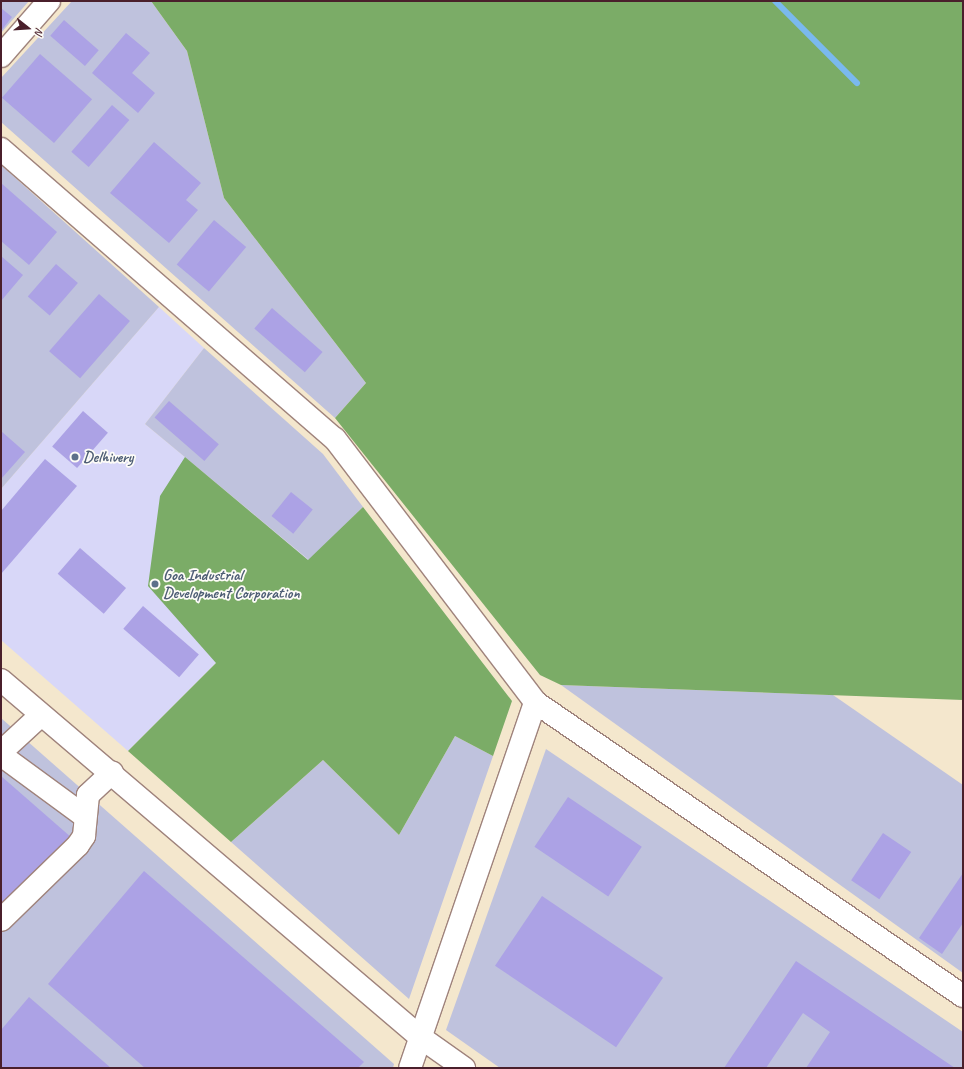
<!DOCTYPE html>
<html>
<head>
<meta charset="utf-8">
<style>
  body { margin:0 }
  #map { position:relative; width:964px; height:1069px; overflow:hidden; background:#f4e7cd; font-family:Caveat,sans-serif }
  div>[style] { position:absolute }
  .built>* { inset:0; background:#d8d7f8 }
  .industrial>* { inset:0; background:#bfc2dd }
  .forest>* { inset:0; background:#7bac67 }
  .stream>* { height:6px; margin:-3px; padding:0 3px; transform-origin:3px; border-radius:3px; background:#7ab9ee }
  .building>* { inset:0; background:#aca2e5; transform-origin:0 0 }
  .roads { filter:drop-shadow(1px 0 #9f837c) drop-shadow(-1px 0 #9f837c) drop-shadow(0 1px #9f837c) drop-shadow(0 -1px #9f837c) }
  .minor>* { height:22px; margin:-11px; padding:0 11px; transform-origin:11px; border-radius:11px; background:#fff }
  .dots>* { width:11px; height:11px; translate:-50% -50%; box-sizing:border-box; border:2px solid #fdfcf7; border-radius:50% }
  span { translate:-50% -50%; white-space:nowrap; text-align:center; line-height:1.15; -webkit-text-stroke:3.5px #fdfcf7; paint-order:stroke }
  .service-label { font-size:16px; color:#4e5e75; font-weight:700 }
  .left { translate:0 -50%; text-align:left }
  .frame { position:absolute; inset:0; border:2px solid #4a1f2b; pointer-events:none }
  .north { position:absolute; left:8px; top:8px; width:40px; height:40px; -webkit-text-stroke:3px #fdfcf7; paint-order:stroke; rotate:107deg; font-size:11px; font-weight:700; line-height:16px; text-align:center; color:#4a1f2b }
  .north::after { content:''; display:block; margin:auto; width:14px; height:18px; background:#4a1f2b; clip-path:polygon(50% 0,100% 100%,50% 72%,0 100%) }
</style>
</head>
<body>
<div id="map">
  <div class="built">
    <div style="clip-path:polygon(159px 307px,204px 348px,145px 424px,309px 560px,216px 663px,128px 751px,1px 640px,1px 489px)"></div>
  </div>
  <div class="industrial">
    <div style="clip-path:polygon(1px 1px,29px 1px,1px 33px)"></div>
    <div style="clip-path:polygon(72px 1px,151px 1px,187px 51px,224px 198px,366px 383px,335px 418px,1px 122px,1px 78px)"></div>
    <div style="clip-path:polygon(1px 165px,159px 307px,1px 489px)"></div>
    <div style="clip-path:polygon(204px 348px,323px 454px,363px 507px,309px 560px,145px 424px)"></div>
    <div style="clip-path:polygon(561px 685px,833px 695px,963px 785px,963px 973px)"></div>
    <div style="clip-path:polygon(1px 718px,394px 1064px,393px 1068px,1px 1068px)"></div>
    <div style="clip-path:polygon(455px 736px,493px 756px,409px 999px,231px 842px,323px 760px,399px 835px)"></div>
    <div style="clip-path:polygon(546px 749px,963px 1032px,963px 1068px,500px 1068px,446px 1030px)"></div>
  </div>
  <div class="forest">
    <div style="clip-path:polygon(151px 1px,963px 1px,963px 700px,561px 685px,540px 675px,335px 418px,366px 383px,224px 198px,187px 51px)"></div>
    <div style="clip-path:polygon(185px 457px,308px 560px,363px 507px,512px 701px,493px 756px,455px 736px,399px 835px,323px 760px,231px 842px,128px 751px,216px 663px,148px 586px,160px 496px)"></div>
  </div>
  <div class="stream">
    <div style="left:775px;top:1px;width:116px;rotate:45deg"></div>
  </div>
  <div class="building">
    <div style="clip-path:polygon(1px 8px,12px 17px,1px 31px)"></div>
    <div style="left:64px;top:20px;width:46px;height:21px;rotate:41deg"></div>
    <div style="clip-path:polygon(126px 33px,150px 53px,132px 73px,155px 93px,138px 113px,92px 73px)"></div>
    <div style="left:40px;top:54px;width:69px;height:58px;rotate:41deg"></div>
    <div style="left:112px;top:105px;width:23px;height:62px;rotate:41deg"></div>
    <div style="clip-path:polygon(154px 142px,201px 183px,186px 200px,198px 210px,169px 243px,110px 193px)"></div>
    <div style="clip-path:polygon(1px 183px,57px 232px,29px 265px,1px 241px)"></div>
    <div style="left:214px;top:220px;width:42px;height:58px;rotate:40deg"></div>
    <div style="clip-path:polygon(1px 256px,23px 275px,1px 301px)"></div>
    <div style="left:56px;top:264px;width:29px;height:43px;rotate:41deg"></div>
    <div style="left:99px;top:294px;width:41px;height:76px;rotate:41deg"></div>
    <div style="left:272px;top:308px;width:67px;height:27px;rotate:41deg"></div>
    <div style="left:169px;top:401px;width:66px;height:22px;rotate:41deg"></div>
    <div style="left:83px;top:411px;width:33px;height:47px;rotate:41deg"></div>
    <div style="clip-path:polygon(1px 431px,25px 452px,1px 479px)"></div>
    <div style="clip-path:polygon(45px 459px,77px 486px,1px 574px,1px 511px)"></div>
    <div style="left:291px;top:492px;width:28px;height:31px;rotate:39deg"></div>
    <div style="left:80px;top:548px;width:61px;height:34px;rotate:41deg"></div>
    <div style="left:143px;top:606px;width:74px;height:30px;rotate:41deg"></div>
    <div style="clip-path:polygon(1px 776px,72px 838px,1px 909px)"></div>
    <div style="left:568px;top:797px;width:89px;height:60px;rotate:34deg"></div>
    <div style="left:883px;top:833px;width:34px;height:57px;rotate:34deg"></div>
    <div style="clip-path:polygon(144px 871px,364px 1062px,358px 1068px,145px 1068px,48px 984px)"></div>
    <div style="clip-path:polygon(963px 873px,963px 923px,942px 954px,919px 938px)"></div>
    <div style="left:542px;top:896px;width:146px;height:84px;rotate:34deg"></div>
    <div style="clip-path:polygon(796px 961px,955px 1068px,806px 1068px,830px 1032px,803px 1013px,766px 1068px,724px 1068px)"></div>
    <div style="clip-path:polygon(29px 997px,111px 1068px,1px 1068px,1px 1030px)"></div>
  </div>
  <div class="roads">
    <div class="minor">
      <div style="left:1px;top:56px;width:73px;rotate:-48.9deg"></div>
      <div style="left:1px;top:149px;width:442px;rotate:41deg"></div>
      <div style="left:335px;top:439px;width:330px;rotate:52.7deg"></div>
      <div style="left:535px;top:702px;width:519px;rotate:34.49deg"></div>
      <div style="left:1px;top:680px;width:550px;rotate:40.43deg"></div>
      <div style="left:420px;top:1037px;width:54px;rotate:35.2deg"></div>
      <div style="left:1px;top:752px;width:54px;rotate:-42.8deg"></div>
      <div style="left:1px;top:755px;width:103px;rotate:36.3deg"></div>
      <div style="left:1px;top:920px;width:107px;rotate:-44.2deg"></div>
      <div style="left:78px;top:845px;width:11px;rotate:-56deg"></div>
      <div style="left:84px;top:836px;width:41px;rotate:-84.4deg"></div>
      <div style="left:88px;top:795px;width:33px;rotate:-43deg"></div>
      <div style="left:410px;top:1068px;width:387px;rotate:-71.1deg"></div>
    </div>
  </div>
  <div class="dots">
    <div style="left:75px;top:457px;background:#5c6f8a"></div>
    <div style="left:155px;top:584px;background:#5c6f8a"></div>
  </div>
  <div class="service-label">
    <span class="left" style="left:83px;top:457px">Delhivery</span>
    <span class="left" style="left:163px;top:584px">Goa Industrial<br>Development Corporation</span>
  </div>
  <div class="frame"></div>
  <div class="north">N</div>
</div>
</body>
</html>
